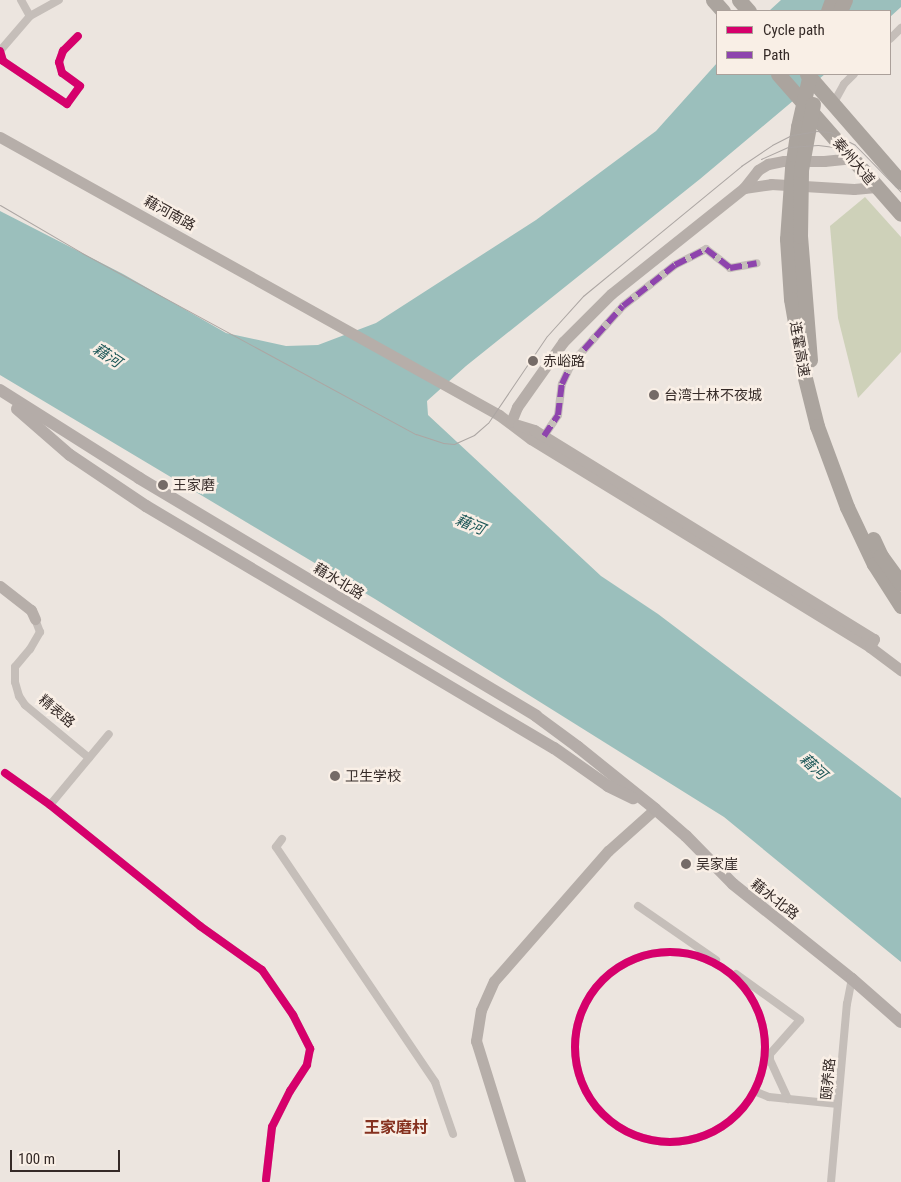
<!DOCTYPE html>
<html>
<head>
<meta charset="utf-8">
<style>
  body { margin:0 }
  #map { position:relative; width:901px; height:1182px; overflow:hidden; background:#ece5df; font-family:"Roboto Condensed","Noto Sans SC",sans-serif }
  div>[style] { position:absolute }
  .green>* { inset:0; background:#ced1b9 }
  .water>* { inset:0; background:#9bbfbc }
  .street>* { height:8px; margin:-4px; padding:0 4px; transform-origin:4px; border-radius:4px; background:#c5beb9 }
  .street>.ring { margin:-4px; padding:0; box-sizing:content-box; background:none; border:8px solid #c5beb9; border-radius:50% }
  .secondary>* { height:11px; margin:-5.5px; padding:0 5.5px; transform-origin:5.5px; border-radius:5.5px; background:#b6aea9 }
  .primary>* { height:12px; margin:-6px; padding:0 6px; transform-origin:6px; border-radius:6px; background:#b4aca8 }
  .highway>* { height:15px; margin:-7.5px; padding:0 7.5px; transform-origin:7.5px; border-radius:7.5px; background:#aba49e }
  .tram>* { height:1px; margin:-0.5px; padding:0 0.5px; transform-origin:0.5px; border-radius:0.5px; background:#aca6a3 }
  .quiet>* { height:6px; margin-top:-3px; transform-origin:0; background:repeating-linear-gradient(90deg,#8e44ad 0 12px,transparent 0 18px) }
  .cycleway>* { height:8px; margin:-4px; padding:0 4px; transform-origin:4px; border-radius:4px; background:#d6006c }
  .cycleway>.ring { margin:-4px; padding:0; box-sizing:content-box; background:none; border:8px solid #d6006c; border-radius:50% }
  .dots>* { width:14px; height:14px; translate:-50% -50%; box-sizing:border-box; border:2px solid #f9efe6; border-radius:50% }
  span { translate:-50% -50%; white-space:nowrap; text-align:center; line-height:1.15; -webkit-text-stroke:5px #f9efe6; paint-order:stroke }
  .street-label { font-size:14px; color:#352a27 }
  .poi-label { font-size:14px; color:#352a27 }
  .left { translate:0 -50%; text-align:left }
  .water-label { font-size:15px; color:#1c5757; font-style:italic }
  .quarter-label { font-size:16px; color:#85311f; font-weight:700 }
  .legend { position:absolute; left:716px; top:10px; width:175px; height:65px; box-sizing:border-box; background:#f9efe6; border:1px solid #aba09a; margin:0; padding:6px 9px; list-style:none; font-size:15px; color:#352a27 }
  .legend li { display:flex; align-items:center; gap:10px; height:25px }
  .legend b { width:25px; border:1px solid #aba09a }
  .scale { position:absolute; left:10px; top:1150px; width:110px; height:22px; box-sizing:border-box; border:2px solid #352a27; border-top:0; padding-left:6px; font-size:15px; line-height:18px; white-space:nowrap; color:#352a27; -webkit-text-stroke:4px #f9efe6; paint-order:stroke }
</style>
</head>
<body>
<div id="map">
  <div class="green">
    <div style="clip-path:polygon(865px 197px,901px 237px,901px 352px,858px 398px,838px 318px,830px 226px)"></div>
  </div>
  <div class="water">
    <div style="clip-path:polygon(781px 0,901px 0,901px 7px,890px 17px,890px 11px,769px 11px)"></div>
    <div style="clip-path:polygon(717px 63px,717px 74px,825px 74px,700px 179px,466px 366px,427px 401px,428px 415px,601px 576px,658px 614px,901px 798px,901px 962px,724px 817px,375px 599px,0 375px,0 211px,123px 274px,226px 333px,286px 346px,318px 345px,376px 323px,536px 220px,656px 131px)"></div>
  </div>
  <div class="street">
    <div style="left:21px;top:0;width:18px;rotate:61deg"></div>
    <div style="left:890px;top:39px;width:16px;rotate:-45deg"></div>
    <div style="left:0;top:51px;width:10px;rotate:73deg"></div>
    <div style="left:3px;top:61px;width:77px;rotate:33.9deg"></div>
    <div style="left:67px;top:104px;width:22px;rotate:-54deg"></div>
    <div style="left:80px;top:86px;width:22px;rotate:-144deg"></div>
    <div style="left:62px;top:73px;width:11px;rotate:-105deg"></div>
    <div style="left:59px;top:62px;width:12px;rotate:-70deg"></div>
    <div style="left:63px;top:51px;width:21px;rotate:-45deg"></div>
    <div style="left:0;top:51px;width:46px;rotate:-49.4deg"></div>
    <div style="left:30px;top:16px;width:33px;rotate:-29deg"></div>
    <div style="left:833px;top:104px;width:23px;rotate:-61deg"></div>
    <div style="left:844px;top:84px;width:14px;rotate:-45deg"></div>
    <div style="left:544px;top:436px;width:25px;rotate:-56deg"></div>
    <div style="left:558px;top:415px;width:31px;rotate:-83deg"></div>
    <div style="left:562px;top:384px;width:23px;rotate:-65deg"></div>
    <div style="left:572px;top:363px;width:76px;rotate:-48.2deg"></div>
    <div style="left:623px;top:306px;width:66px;rotate:-38.3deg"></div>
    <div style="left:675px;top:265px;width:35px;rotate:-27deg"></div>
    <div style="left:706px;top:249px;width:31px;rotate:38deg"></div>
    <div style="left:730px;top:268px;width:27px;rotate:-10deg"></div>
    <div style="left:35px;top:619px;width:14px;rotate:69deg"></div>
    <div style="left:40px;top:632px;width:20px;rotate:120deg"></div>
    <div style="left:30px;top:649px;width:23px;rotate:130deg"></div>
    <div style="left:15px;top:667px;width:15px;rotate:90deg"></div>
    <div style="left:15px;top:682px;width:15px;rotate:74deg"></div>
    <div style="left:19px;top:696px;width:11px;rotate:56deg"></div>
    <div style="left:25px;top:705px;width:83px;rotate:39.6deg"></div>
    <div style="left:5px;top:773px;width:55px;rotate:35.4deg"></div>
    <div style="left:50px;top:805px;width:193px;rotate:38.9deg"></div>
    <div style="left:200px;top:926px;width:76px;rotate:35.4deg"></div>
    <div style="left:262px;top:970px;width:55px;rotate:55.4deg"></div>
    <div style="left:293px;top:1015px;width:38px;rotate:63deg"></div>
    <div style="left:310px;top:1049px;width:16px;rotate:101deg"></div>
    <div style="left:307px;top:1065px;width:31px;rotate:123deg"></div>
    <div style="left:290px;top:1091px;width:40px;rotate:116.6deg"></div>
    <div style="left:272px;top:1127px;width:53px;rotate:96.5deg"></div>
    <div style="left:50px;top:805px;width:92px;rotate:-50.3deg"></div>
    <div style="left:282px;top:839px;width:10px;rotate:127deg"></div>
    <div style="left:276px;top:847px;width:284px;rotate:55.9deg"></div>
    <div style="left:435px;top:1082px;width:55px;rotate:70.9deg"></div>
    <div style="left:638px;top:906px;width:95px;rotate:34.7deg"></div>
    <div class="ring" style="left:575px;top:952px;width:182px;height:182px"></div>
    <div style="left:736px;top:974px;width:79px;rotate:35.7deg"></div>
    <div style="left:800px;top:1020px;width:45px;rotate:131.4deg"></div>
    <div style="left:770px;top:1054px;width:6px;rotate:90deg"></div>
    <div style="left:770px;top:1060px;width:43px;rotate:65.2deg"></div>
    <div style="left:754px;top:1091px;width:16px;rotate:22deg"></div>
    <div style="left:769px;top:1097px;width:69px;rotate:5.8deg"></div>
    <div style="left:831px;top:1182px;width:179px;rotate:-84.9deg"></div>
    <div style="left:847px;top:1004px;width:25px;rotate:-79deg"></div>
  </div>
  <div class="secondary">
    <div style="left:0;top:137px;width:571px;rotate:29.12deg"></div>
    <div style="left:499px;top:415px;width:40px;rotate:37deg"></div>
    <div style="left:531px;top:439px;width:398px;rotate:31.5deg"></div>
    <div style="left:870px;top:647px;width:39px;rotate:37deg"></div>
    <div style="left:744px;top:188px;width:27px;rotate:-8deg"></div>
    <div style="left:771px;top:184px;width:83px;rotate:3.4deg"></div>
    <div style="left:854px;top:189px;width:22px;rotate:-5deg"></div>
    <div style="left:511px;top:422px;width:16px;rotate:-68deg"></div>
    <div style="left:517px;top:407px;width:80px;rotate:-54.7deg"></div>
    <div style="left:563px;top:342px;width:68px;rotate:-45deg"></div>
    <div style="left:611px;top:294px;width:170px;rotate:-38.6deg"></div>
    <div style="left:744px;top:188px;width:23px;rotate:-52deg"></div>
    <div style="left:758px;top:170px;width:12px;rotate:-31deg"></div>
    <div style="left:768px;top:164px;width:16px;rotate:-11deg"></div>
    <div style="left:784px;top:161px;width:40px"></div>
    <div style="left:824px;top:161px;width:27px;rotate:-6deg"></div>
    <div style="left:518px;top:425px;width:17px;rotate:17deg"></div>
    <div style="left:534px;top:430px;width:399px;rotate:31.6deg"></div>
    <div style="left:874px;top:639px;width:9px;rotate:117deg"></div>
    <div style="left:0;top:586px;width:39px;rotate:38deg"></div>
    <div style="left:31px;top:610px;width:10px;rotate:66deg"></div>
    <div style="left:520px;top:1182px;width:148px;rotate:-107.3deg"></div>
    <div style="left:476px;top:1041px;width:31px;rotate:-81deg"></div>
    <div style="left:481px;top:1010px;width:32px;rotate:-66deg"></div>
    <div style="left:494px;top:981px;width:173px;rotate:-48.8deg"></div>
    <div style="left:608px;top:851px;width:63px;rotate:-41.8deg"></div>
  </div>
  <div class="primary">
    <div style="left:0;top:390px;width:165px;rotate:32.3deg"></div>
    <div style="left:139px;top:478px;width:463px;rotate:30.9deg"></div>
    <div style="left:536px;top:716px;width:52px;rotate:36.4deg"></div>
    <div style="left:578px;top:747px;width:99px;rotate:38.8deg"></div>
    <div style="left:655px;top:809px;width:41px;rotate:41.1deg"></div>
    <div style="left:686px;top:836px;width:67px;rotate:45.6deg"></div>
    <div style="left:733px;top:884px;width:152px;rotate:38.6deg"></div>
    <div style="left:852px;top:979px;width:65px;rotate:41.3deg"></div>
    <div style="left:17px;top:409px;width:70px;rotate:41deg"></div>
    <div style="left:70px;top:455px;width:92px;rotate:33.9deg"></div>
    <div style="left:146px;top:506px;width:474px;rotate:30.7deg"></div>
    <div style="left:554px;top:748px;width:66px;rotate:35.1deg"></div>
    <div style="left:608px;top:786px;width:28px;rotate:26deg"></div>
  </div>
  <div class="highway">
    <div style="left:713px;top:0;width:15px;rotate:48deg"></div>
    <div style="left:739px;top:0;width:15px;rotate:48deg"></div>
    <div style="left:828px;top:11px;width:12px;rotate:-70deg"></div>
    <div style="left:840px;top:11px;width:12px;rotate:-66deg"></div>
    <div style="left:778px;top:74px;width:186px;rotate:48.7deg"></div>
    <div style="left:807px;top:74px;width:143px;rotate:49deg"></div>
    <div style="left:810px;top:74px;width:54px;rotate:102.8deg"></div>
    <div style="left:798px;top:127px;width:41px;rotate:98.3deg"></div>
    <div style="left:792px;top:168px;width:71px;rotate:94deg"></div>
    <div style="left:787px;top:239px;width:60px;rotate:86.2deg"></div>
    <div style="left:791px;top:299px;width:76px;rotate:80.2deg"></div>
    <div style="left:804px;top:374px;width:54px;rotate:76deg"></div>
    <div style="left:817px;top:426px;width:86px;rotate:69.7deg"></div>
    <div style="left:847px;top:507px;width:63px;rotate:64.7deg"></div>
    <div style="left:874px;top:564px;width:50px;rotate:57.3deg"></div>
    <div style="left:810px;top:360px;width:124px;rotate:-94.6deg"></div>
    <div style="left:800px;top:236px;width:66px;rotate:-89.1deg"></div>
    <div style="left:801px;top:170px;width:67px;rotate:-79.7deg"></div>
    <div style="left:873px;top:539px;width:19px;rotate:65deg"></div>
    <div style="left:881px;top:556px;width:34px;rotate:54deg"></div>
  </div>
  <div class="tram">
    <div style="left:761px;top:159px;width:30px;rotate:-24deg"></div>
    <div style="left:788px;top:147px;width:30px;rotate:-4deg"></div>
    <div style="left:818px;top:145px;width:16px;rotate:7deg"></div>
    <div style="left:834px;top:147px;width:21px;rotate:23deg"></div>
    <div style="left:853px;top:155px;width:21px;rotate:35deg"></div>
    <div style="left:0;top:205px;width:95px;rotate:30.3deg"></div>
    <div style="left:82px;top:253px;width:380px;rotate:28.5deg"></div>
    <div style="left:416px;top:434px;width:28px;rotate:18deg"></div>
    <div style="left:443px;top:443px;width:11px;rotate:5deg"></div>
    <div style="left:454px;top:444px;width:22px;rotate:-24deg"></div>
    <div style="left:474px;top:435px;width:18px;rotate:-41deg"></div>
    <div style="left:488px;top:423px;width:105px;rotate:-55.9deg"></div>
    <div style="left:547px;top:336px;width:54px;rotate:-48deg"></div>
    <div style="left:583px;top:296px;width:205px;rotate:-39.4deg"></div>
    <div style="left:741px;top:166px;width:37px;rotate:-34deg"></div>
    <div style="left:772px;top:145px;width:22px;rotate:-27deg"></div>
    <div style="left:792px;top:135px;width:24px;rotate:-9deg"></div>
    <div style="left:816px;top:131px;width:14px;rotate:4deg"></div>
    <div style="left:830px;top:132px;width:28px;rotate:27deg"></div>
    <div style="left:855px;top:145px;width:66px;rotate:45.6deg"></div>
  </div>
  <div class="quiet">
    <div style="left:544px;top:436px;width:25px;rotate:-56deg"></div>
    <div style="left:558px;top:415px;width:31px;rotate:-83deg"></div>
    <div style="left:562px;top:384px;width:23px;rotate:-65deg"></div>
    <div style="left:572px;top:363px;width:76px;rotate:-48.2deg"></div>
    <div style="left:623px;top:306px;width:66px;rotate:-38.3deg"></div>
    <div style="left:675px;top:265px;width:35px;rotate:-27deg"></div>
    <div style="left:706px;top:249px;width:31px;rotate:38deg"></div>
    <div style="left:730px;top:268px;width:27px;rotate:-10deg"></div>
  </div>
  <div class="cycleway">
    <div style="left:0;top:51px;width:10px;rotate:73deg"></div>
    <div style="left:3px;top:61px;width:77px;rotate:33.9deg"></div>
    <div style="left:67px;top:104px;width:22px;rotate:-54deg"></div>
    <div style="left:80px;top:86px;width:22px;rotate:-144deg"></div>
    <div style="left:62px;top:73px;width:11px;rotate:-105deg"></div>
    <div style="left:59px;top:62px;width:12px;rotate:-70deg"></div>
    <div style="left:63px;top:51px;width:21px;rotate:-45deg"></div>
    <div style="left:5px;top:773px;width:55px;rotate:35.4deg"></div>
    <div style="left:50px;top:805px;width:193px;rotate:38.9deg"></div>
    <div style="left:200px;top:926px;width:76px;rotate:35.4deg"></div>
    <div style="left:262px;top:970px;width:55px;rotate:55.4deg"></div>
    <div style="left:293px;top:1015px;width:38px;rotate:63deg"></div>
    <div style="left:310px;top:1049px;width:16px;rotate:101deg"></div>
    <div style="left:307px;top:1065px;width:31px;rotate:123deg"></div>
    <div style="left:290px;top:1091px;width:40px;rotate:116.6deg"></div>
    <div style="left:272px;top:1127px;width:53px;rotate:96.5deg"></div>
    <div class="ring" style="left:575px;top:952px;width:182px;height:182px"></div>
  </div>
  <div class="dots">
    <div style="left:533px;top:361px;background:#756b67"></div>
    <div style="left:654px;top:395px;background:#756b67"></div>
    <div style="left:163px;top:485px;background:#756b67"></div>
    <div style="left:335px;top:776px;background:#756b67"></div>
    <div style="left:686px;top:864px;background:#756b67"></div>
  </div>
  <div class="street-label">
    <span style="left:854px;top:161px;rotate:50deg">秦州大道</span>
    <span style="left:170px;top:213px;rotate:29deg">藉河南路</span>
    <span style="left:800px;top:349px;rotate:80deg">连霍高速</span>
    <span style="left:339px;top:581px;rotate:31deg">藉水北路</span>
    <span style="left:57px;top:711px;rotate:40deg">精表路</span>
    <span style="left:775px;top:899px;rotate:38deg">藉水北路</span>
    <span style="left:828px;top:1079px;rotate:-85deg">颐养路</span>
  </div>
  <div class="poi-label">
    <span class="left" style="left:543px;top:361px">赤峪路</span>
    <span class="left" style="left:664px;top:395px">台湾士林不夜城</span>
    <span class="left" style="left:173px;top:485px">王家磨</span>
    <span class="left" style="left:345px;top:776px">卫生学校</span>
    <span class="left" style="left:696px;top:864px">吴家崖</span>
  </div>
  <div class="water-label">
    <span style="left:107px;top:356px;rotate:33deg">藉河</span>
    <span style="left:470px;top:525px;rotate:22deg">藉河</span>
    <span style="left:813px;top:767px;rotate:42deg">藉河</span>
  </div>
  <div class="quarter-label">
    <span style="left:396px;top:1128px">王家磨村</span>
  </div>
  <ul class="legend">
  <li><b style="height:6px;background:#d6006c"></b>Cycle path</li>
  <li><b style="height:6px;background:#8e44ad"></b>Path</li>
  </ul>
  <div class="scale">100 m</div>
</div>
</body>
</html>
